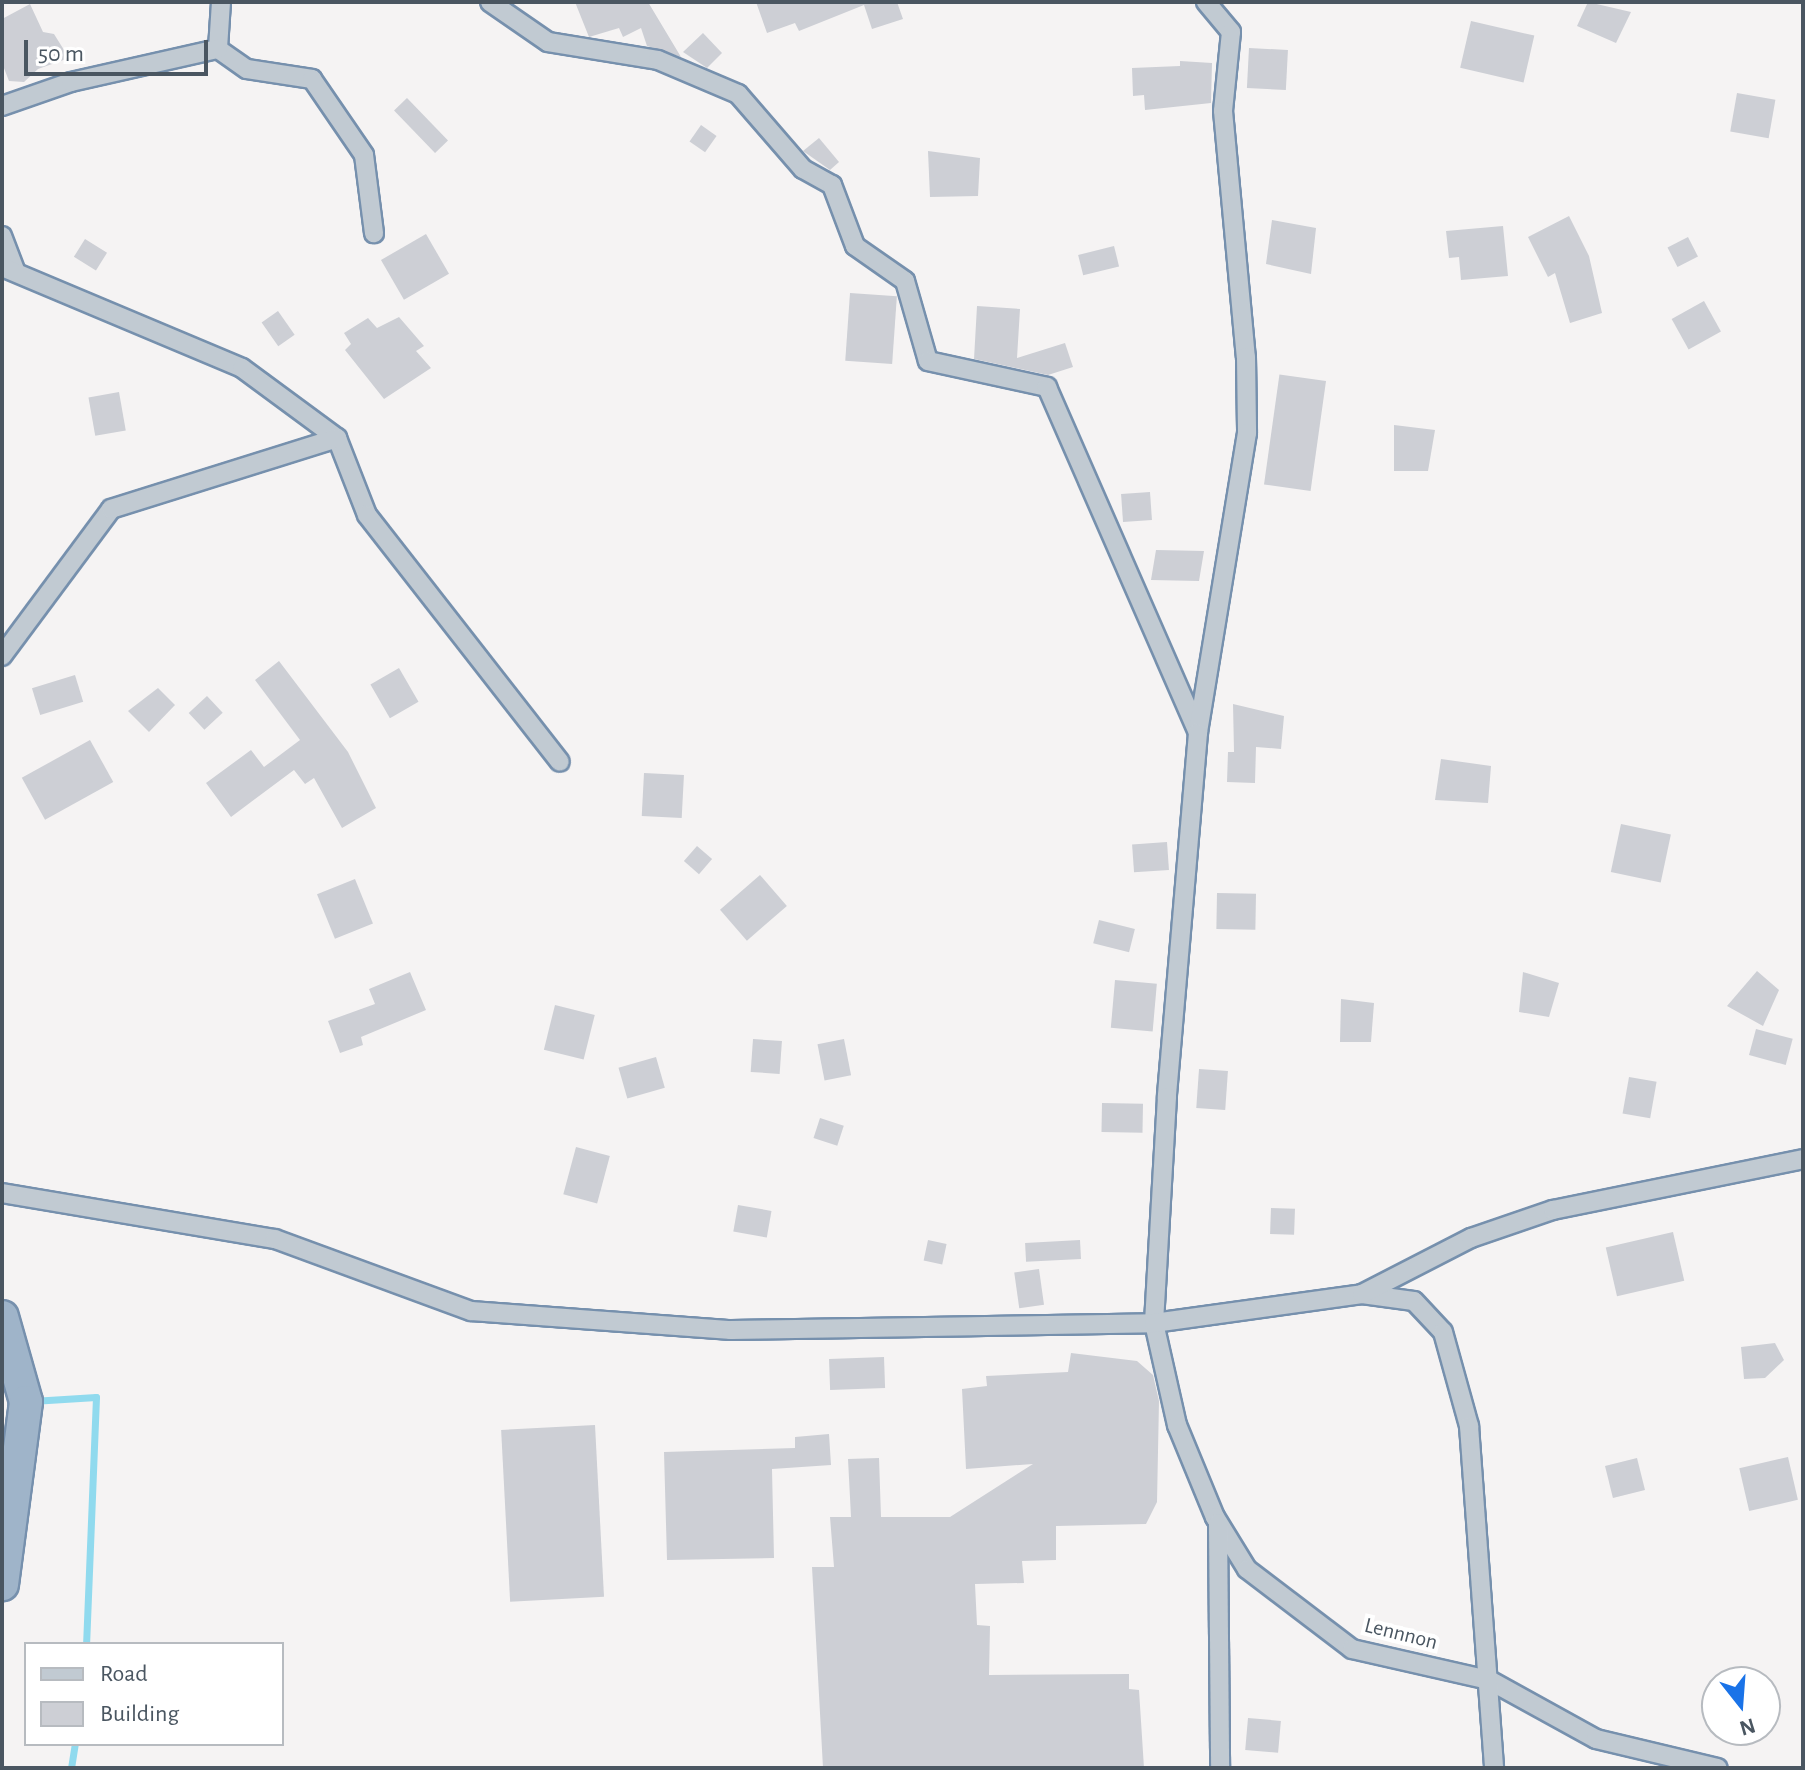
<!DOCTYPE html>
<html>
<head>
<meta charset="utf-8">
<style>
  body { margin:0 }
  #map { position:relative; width:1805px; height:1770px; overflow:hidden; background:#f5f3f3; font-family:"Alegreya Sans",sans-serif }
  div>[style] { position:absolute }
  .stream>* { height:7px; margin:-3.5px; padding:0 3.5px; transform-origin:3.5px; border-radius:3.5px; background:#90daee }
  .building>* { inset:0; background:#cdcfd5; transform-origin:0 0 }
  .roads { filter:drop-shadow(2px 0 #7690ad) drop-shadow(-2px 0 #7690ad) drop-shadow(0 2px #7690ad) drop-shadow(0 -2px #7690ad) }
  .minor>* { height:18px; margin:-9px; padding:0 9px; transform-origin:9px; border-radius:9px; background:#c1cad2 }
  .trunk>* { height:32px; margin:-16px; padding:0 16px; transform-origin:16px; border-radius:16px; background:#9fb4c9 }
  span { translate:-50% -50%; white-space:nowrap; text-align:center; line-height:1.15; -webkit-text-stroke:8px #fff; paint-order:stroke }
  .street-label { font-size:22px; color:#4a5661 }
  .frame { position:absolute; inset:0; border:4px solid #4a5661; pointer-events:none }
  .legend { position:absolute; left:24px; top:1642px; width:260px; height:104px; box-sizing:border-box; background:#fff; border:2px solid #b7bbc0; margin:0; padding:10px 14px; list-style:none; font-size:24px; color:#4a5661 }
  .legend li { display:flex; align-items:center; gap:16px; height:40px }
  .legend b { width:40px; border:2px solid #b7bbc0 }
  .north { position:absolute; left:1701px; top:1666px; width:80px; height:80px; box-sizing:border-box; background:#fff; border:2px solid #b7bbc0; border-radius:50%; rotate:163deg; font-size:22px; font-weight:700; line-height:32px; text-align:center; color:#4a5661 }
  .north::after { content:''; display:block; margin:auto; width:28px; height:36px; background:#1a73e8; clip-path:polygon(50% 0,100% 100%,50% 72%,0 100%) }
  .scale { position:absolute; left:24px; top:40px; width:184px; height:36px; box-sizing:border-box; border:4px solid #4a5661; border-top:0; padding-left:10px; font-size:24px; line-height:28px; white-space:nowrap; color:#4a5661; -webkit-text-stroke:6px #fff; paint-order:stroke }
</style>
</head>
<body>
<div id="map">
  <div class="stream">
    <div style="left:32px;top:1401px;width:64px;rotate:-3.6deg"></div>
    <div style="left:96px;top:1397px;width:247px;rotate:92.3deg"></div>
    <div style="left:71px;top:1768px;width:24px;rotate:-81deg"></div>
  </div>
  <div class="building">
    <div style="clip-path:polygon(575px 2px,648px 2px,681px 57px,647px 46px,641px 28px,623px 37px,619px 28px,589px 37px)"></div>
    <div style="clip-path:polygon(756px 2px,897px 2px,903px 19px,872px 29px,864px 5px,799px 31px,795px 23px,767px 33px)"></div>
    <div style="clip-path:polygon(1588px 2px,1631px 12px,1616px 43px,1577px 26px)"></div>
    <div style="clip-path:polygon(30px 4px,43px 32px,54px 34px,69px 58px,38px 69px,24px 82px,9px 81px,2px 63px,2px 19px)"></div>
    <div style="left:1471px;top:21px;width:65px;height:48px;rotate:13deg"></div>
    <div style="clip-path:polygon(703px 33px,722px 53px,707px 68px,683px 52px)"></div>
    <div style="left:1249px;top:48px;width:39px;height:40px;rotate:3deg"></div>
    <div style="clip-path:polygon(1180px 61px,1212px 63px,1211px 103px,1145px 110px,1144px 95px,1133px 96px,1132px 68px,1180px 66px)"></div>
    <div style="left:1737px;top:93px;width:39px;height:39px;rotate:10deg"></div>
    <div style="left:407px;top:98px;width:59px;height:18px;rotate:46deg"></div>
    <div style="left:701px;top:125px;width:19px;height:20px;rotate:35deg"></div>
    <div style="clip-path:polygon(819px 138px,839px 162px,830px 170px,803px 151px)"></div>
    <div style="clip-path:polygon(928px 151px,980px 158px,978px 196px,930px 197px)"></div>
    <div style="clip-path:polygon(1569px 216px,1589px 256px,1602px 313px,1570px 323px,1555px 273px,1548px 277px,1528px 237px)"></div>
    <div style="clip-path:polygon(1272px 220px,1316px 228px,1311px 274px,1266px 264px)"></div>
    <div style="clip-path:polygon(1503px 226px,1508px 276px,1461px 280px,1459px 257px,1449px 258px,1446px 231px)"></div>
    <div style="left:426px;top:234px;width:46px;height:52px;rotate:60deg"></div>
    <div style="left:1688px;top:237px;width:22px;height:23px;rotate:63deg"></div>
    <div style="left:85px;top:239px;width:26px;height:21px;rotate:32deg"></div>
    <div style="left:1114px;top:246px;width:21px;height:37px;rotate:76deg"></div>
    <div style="left:850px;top:293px;width:47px;height:68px;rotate:4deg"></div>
    <div style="left:1704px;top:301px;width:35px;height:37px;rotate:61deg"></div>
    <div style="clip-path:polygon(977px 306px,1020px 309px,1017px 358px,1065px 343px,1073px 367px,1048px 375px,974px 359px)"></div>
    <div style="left:278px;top:311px;width:29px;height:20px;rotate:55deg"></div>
    <div style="clip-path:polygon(399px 317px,424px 346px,416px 351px,431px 368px,384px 399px,345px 350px,351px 344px,344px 333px,368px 318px,377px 328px)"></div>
    <div style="left:1326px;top:381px;width:111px;height:47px;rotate:98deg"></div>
    <div style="left:119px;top:392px;width:39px;height:31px;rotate:80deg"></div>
    <div style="clip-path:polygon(1394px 425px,1435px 430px,1428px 471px,1394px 471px)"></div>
    <div style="left:1150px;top:492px;width:28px;height:29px;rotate:86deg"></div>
    <div style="clip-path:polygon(1156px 550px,1204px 551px,1199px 581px,1151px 580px)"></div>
    <div style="clip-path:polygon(279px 661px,348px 752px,376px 808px,342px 828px,314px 778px,305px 784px,294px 770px,231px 817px,206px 783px,251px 750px,264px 767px,300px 740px,255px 680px)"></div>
    <div style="left:399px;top:668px;width:39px;height:33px;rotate:60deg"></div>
    <div style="left:75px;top:675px;width:28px;height:45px;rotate:73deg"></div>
    <div style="clip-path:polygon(158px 688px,175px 705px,149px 732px,128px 711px)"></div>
    <div style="left:207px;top:696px;width:23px;height:25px;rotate:47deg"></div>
    <div style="clip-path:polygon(1233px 704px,1284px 716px,1281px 749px,1256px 747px,1255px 783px,1227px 782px,1228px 752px,1234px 752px)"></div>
    <div style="left:90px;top:740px;width:48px;height:78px;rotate:61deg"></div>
    <div style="clip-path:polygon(1441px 759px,1491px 766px,1488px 803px,1435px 800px)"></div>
    <div style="left:644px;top:773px;width:40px;height:43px;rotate:3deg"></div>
    <div style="left:1621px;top:824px;width:51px;height:49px;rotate:12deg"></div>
    <div style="left:1167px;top:842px;width:28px;height:35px;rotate:86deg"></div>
    <div style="left:697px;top:846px;width:20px;height:20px;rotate:41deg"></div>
    <div style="left:760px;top:875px;width:41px;height:53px;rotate:49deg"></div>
    <div style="left:355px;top:879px;width:48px;height:41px;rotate:68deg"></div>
    <div style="left:1217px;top:893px;width:39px;height:36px;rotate:1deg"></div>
    <div style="left:1099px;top:920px;width:37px;height:24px;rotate:14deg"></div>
    <div style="clip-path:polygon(1757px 971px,1779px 990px,1763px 1026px,1727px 1006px)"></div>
    <div style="clip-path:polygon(410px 972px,426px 1010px,361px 1037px,363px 1045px,340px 1053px,328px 1021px,375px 1004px,369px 989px)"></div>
    <div style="clip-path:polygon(1523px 972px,1559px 983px,1549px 1017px,1519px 1012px)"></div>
    <div style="left:1115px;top:980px;width:42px;height:48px;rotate:5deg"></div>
    <div style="clip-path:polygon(1341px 999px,1374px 1003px,1371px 1042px,1340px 1042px)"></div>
    <div style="left:555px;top:1005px;width:41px;height:46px;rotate:14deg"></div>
    <div style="left:1756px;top:1029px;width:38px;height:27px;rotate:15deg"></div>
    <div style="left:753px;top:1039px;width:29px;height:33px;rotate:4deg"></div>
    <div style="left:844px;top:1039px;width:37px;height:27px;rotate:79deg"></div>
    <div style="left:656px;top:1057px;width:32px;height:39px;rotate:74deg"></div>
    <div style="left:1199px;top:1069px;width:29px;height:39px;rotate:4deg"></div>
    <div style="left:1629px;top:1077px;width:28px;height:37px;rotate:10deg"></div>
    <div style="left:1102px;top:1103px;width:41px;height:29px;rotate:1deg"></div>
    <div style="left:820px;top:1118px;width:25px;height:21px;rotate:18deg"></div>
    <div style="left:576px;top:1147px;width:35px;height:49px;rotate:15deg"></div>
    <div style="left:738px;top:1205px;width:34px;height:27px;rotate:10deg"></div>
    <div style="left:1271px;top:1208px;width:24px;height:26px;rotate:2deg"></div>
    <div style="left:1673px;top:1232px;width:50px;height:69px;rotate:77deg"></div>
    <div style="left:928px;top:1240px;width:19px;height:21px;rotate:12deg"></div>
    <div style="left:1080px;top:1240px;width:19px;height:55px;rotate:87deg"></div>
    <div style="left:1039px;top:1269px;width:36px;height:25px;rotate:82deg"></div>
    <div style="clip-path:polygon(1775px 1343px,1784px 1360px,1765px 1378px,1744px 1379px,1741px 1347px)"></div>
    <div style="clip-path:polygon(1071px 1353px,1137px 1361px,1153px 1375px,1159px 1401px,1157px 1502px,1146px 1524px,1056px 1526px,1056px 1560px,1022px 1561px,1024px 1583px,975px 1584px,977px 1625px,990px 1626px,989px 1675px,1129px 1674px,1129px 1689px,1139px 1690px,1144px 1768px,823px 1768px,812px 1567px,834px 1567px,830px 1517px,851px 1517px,848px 1459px,879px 1458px,881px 1517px,950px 1517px,1033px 1464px,966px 1469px,962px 1389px,987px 1386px,986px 1376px,1068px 1372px)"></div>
    <div style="left:884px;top:1357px;width:31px;height:55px;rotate:88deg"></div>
    <div style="left:595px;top:1425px;width:172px;height:94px;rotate:87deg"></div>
    <div style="clip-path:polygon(829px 1434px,831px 1465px,772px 1469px,774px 1558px,667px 1560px,664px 1452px,795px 1448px,795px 1437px)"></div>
    <div style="left:1788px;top:1457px;width:44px;height:50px;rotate:77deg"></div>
    <div style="left:1637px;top:1458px;width:33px;height:33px;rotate:76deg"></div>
    <div style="left:1248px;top:1718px;width:33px;height:32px;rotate:5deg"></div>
  </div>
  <div class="roads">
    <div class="minor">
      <div style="left:221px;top:2px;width:47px;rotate:93.7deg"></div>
      <div style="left:218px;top:49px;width:35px;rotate:35deg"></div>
      <div style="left:247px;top:69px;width:66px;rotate:8.7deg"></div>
      <div style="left:312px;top:79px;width:92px;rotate:55.6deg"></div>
      <div style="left:364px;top:155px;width:79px;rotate:82.7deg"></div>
      <div style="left:490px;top:2px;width:70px;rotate:34.6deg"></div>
      <div style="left:548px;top:42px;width:111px;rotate:9.3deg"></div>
      <div style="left:658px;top:60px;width:87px;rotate:23deg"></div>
      <div style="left:738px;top:94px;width:99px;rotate:49.1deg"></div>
      <div style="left:803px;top:169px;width:33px;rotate:29deg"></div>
      <div style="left:832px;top:185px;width:65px;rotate:69.3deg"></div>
      <div style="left:855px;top:246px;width:61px;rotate:35deg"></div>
      <div style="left:905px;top:281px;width:83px;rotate:74deg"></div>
      <div style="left:928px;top:361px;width:122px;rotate:12.3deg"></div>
      <div style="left:1047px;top:387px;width:377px;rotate:66.4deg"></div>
      <div style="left:1206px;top:2px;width:39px;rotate:50deg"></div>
      <div style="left:1231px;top:32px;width:79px;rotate:95.8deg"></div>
      <div style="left:1223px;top:111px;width:247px;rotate:84.7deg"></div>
      <div style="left:1246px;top:357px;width:76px;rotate:89.2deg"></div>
      <div style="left:1247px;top:433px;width:304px;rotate:99.3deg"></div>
      <div style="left:1198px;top:733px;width:365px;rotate:94.9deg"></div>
      <div style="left:1167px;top:1097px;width:226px;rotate:93.3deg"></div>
      <div style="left:1154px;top:1323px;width:105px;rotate:77.3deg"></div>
      <div style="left:1177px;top:1425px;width:100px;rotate:67.6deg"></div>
      <div style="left:1215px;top:1517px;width:61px;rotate:58.4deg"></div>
      <div style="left:1247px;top:1569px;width:132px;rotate:37.3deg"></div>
      <div style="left:1352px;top:1649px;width:140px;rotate:12.8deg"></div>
      <div style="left:1489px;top:1680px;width:122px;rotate:28.9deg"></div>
      <div style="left:1596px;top:1739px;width:125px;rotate:13.4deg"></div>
      <div style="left:2px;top:106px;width:73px;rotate:-19.2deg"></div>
      <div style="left:71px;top:82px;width:151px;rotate:-12.7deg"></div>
      <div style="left:2px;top:236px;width:36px;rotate:69deg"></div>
      <div style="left:2px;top:267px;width:260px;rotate:22.8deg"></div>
      <div style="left:242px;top:368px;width:118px;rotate:36.4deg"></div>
      <div style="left:337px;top:438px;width:83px;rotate:68.7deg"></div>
      <div style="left:367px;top:515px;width:313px;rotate:52deg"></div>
      <div style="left:2px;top:656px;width:183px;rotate:-53.4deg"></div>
      <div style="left:111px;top:509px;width:237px;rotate:-17.4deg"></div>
      <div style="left:2px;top:1193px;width:277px;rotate:9.6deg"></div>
      <div style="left:275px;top:1239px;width:209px;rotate:20.2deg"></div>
      <div style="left:471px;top:1311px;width:261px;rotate:4.2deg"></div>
      <div style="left:731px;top:1330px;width:423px;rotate:-0.9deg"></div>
      <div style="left:1154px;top:1323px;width:210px;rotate:-7.9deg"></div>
      <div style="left:1362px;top:1294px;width:52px;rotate:7.7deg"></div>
      <div style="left:1414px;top:1301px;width:42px;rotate:46.9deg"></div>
      <div style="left:1443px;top:1332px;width:98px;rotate:74.5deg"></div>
      <div style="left:1469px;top:1426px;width:343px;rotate:85.8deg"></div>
      <div style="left:1362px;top:1294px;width:123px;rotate:-27.2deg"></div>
      <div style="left:1471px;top:1238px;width:87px;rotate:-18.9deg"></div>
      <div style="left:1553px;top:1210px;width:255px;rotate:-11.5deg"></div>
      <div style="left:1218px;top:1523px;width:245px;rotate:89.5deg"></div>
    </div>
    <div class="trunk">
      <div style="left:2px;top:1317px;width:88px;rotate:74.2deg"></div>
      <div style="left:26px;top:1402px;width:184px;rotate:97.5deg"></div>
    </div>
  </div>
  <div class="street-label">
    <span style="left:1401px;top:1634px;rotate:14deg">Lennnon</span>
  </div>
  <div class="frame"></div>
  <ul class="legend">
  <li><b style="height:10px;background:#c1cad2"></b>Road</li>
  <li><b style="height:22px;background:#cdcfd5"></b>Building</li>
  </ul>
  <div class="north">N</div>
  <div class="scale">50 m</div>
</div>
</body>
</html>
